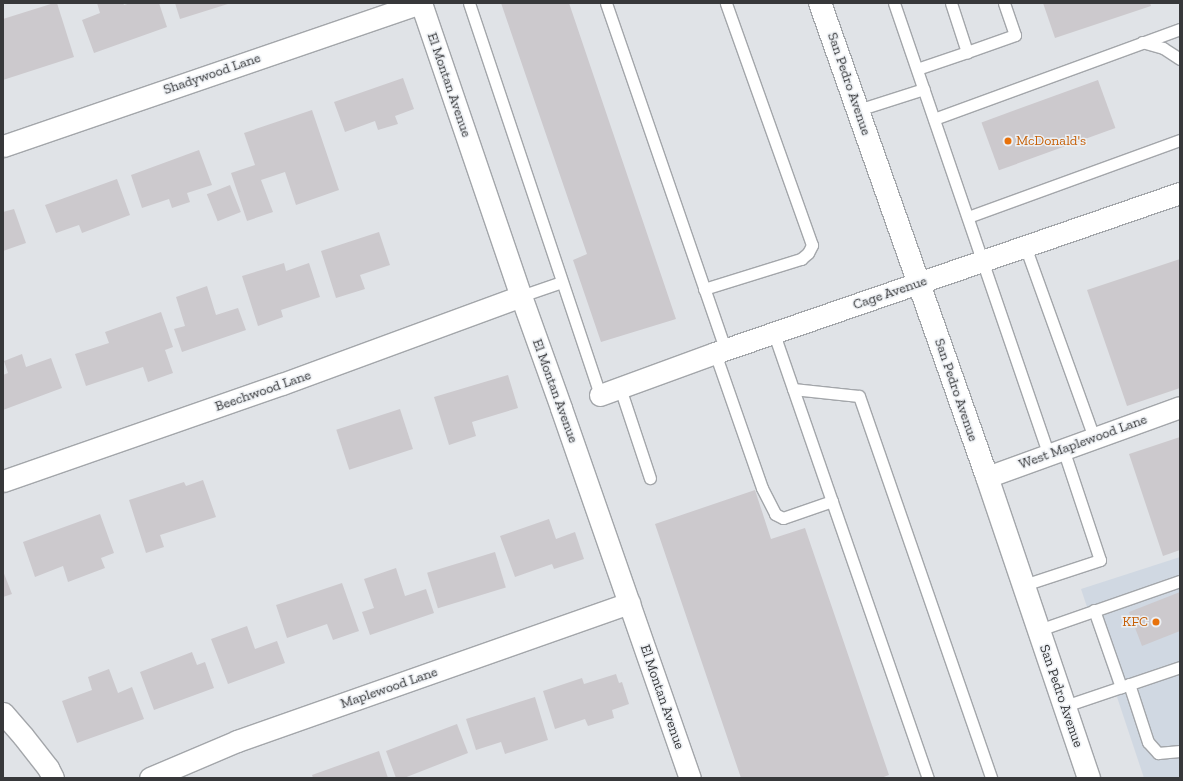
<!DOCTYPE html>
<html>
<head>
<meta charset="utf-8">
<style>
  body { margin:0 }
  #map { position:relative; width:1183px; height:781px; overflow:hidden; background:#e0e3e7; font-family:"Zilla Slab",serif }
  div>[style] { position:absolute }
  .built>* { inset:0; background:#d0d8e2 }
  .building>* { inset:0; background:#ccc9cd; transform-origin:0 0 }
  .roads { filter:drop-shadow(1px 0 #a3a6aa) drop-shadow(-1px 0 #a3a6aa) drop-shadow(0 1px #a3a6aa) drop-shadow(0 -1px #a3a6aa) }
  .service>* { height:11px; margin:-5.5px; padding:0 5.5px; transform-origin:5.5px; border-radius:5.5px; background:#fff }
  .minor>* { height:21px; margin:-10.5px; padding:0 10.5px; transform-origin:10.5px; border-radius:10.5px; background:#fff }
  .primary>* { height:22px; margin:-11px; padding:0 11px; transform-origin:11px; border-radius:11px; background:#fff }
  .dots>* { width:11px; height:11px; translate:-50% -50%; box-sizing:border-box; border:2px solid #edf0f4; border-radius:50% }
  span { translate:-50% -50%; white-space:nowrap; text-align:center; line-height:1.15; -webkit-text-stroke:3px #edf0f4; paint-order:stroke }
  .street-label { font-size:14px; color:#37383a }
  .food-label { font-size:14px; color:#c56008 }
  .left { translate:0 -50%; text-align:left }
  .right { translate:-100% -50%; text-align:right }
  .frame { position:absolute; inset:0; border:4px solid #37383a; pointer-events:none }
</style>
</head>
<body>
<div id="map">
  <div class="built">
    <div style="clip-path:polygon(1180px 557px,1180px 778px,1144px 778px,1081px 589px)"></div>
  </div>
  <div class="building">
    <div style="clip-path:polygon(54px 3px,57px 3px,74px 57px,3px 80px,3px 19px)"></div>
    <div style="clip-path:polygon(97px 3px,123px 3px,124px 5px,131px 3px,159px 3px,167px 27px,94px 53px,82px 20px,100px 13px)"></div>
    <div style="clip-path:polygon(175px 3px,231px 3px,180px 19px)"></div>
    <div style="clip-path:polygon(501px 3px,569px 3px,676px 319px,601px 342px,573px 260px,587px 254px)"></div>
    <div style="clip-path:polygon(1043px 3px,1150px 3px,1151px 6px,1055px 38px)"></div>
    <div style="clip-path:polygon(403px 78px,414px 109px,395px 116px,398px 124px,378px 130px,375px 121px,345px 132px,334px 102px)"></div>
    <div style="left:1098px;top:80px;width:51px;height:124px;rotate:70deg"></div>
    <div style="clip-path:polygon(312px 110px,339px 190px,296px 205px,285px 172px,261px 180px,273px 212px,247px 221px,231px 173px,255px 165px,244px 133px)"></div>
    <div style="clip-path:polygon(199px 150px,212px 185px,187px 193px,190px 202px,172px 208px,169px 199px,142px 208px,131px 175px)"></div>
    <div style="clip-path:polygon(117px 179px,130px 215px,82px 233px,79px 225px,56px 233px,45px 205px)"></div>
    <div style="left:230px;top:185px;width:29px;height:25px;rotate:68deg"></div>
    <div style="clip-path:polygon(14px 209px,26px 243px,3px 251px,3px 212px)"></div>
    <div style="clip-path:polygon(379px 232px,390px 265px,360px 275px,365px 289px,336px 298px,321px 251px)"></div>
    <div style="clip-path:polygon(1180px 259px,1180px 388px,1127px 406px,1087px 290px)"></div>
    <div style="clip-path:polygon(284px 263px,286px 271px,309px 263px,320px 297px,281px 310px,283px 317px,258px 326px,242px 276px)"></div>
    <div style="clip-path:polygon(207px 286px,216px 315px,238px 308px,246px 330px,182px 352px,174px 329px,185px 326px,176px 297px)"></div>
    <div style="clip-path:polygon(161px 312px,173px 347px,165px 350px,173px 373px,148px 382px,143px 367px,86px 386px,75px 354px,109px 343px,105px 332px)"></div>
    <div style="clip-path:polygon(22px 354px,26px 367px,51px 358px,62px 388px,3px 410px,3px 375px,8px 373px,4px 361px)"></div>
    <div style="clip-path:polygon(508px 375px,518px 408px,472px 422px,476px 436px,449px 445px,434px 397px)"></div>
    <div style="left:400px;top:409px;width:42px;height:67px;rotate:72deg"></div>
    <div style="clip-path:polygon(1180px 437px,1180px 550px,1163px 556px,1129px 454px)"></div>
    <div style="clip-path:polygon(203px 480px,216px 517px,160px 535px,164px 547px,146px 553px,129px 500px,184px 482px,186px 486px)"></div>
    <div style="clip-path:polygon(755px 490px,771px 539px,805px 528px,889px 775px,881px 778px,741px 778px,655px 524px)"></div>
    <div style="clip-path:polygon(100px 514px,114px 553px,101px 558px,105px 568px,68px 582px,63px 566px,35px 577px,23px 542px)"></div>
    <div style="clip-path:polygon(549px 519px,556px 539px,575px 532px,584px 559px,554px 569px,552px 564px,515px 577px,500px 536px)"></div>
    <div style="left:495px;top:552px;width:37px;height:71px;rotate:73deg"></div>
    <div style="clip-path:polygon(396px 568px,405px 596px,426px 589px,434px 613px,370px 635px,362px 612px,374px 608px,364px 579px)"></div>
    <div style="clip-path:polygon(3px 571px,12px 594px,3px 597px)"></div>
    <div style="clip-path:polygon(342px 583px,359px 631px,333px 640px,327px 624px,287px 638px,276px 605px)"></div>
    <div style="clip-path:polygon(1180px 592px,1180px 631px,1142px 646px,1129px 612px)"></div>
    <div style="clip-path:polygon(247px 626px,255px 649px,277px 641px,285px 663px,228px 684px,211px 639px)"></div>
    <div style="clip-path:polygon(192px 652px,197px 665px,205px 662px,214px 688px,154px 710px,140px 672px)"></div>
    <div style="clip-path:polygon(109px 669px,118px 693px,132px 687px,144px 719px,77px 743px,62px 701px,92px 690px,88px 677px)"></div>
    <div style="clip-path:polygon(616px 674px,619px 683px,622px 682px,629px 704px,612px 710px,614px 718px,588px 726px,585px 719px,555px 729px,543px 691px,582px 678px,584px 684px)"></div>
    <div style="clip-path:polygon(535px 697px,548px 740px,505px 754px,501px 742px,476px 750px,466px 719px)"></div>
    <div style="clip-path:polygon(457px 724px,468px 753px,404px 778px,396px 778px,386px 751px)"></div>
    <div style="clip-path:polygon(379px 751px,388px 778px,313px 778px,312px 775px)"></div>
  </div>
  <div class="roads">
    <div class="service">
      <div style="left:469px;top:3px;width:413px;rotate:71.5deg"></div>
      <div style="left:606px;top:3px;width:366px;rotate:71deg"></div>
      <div style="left:894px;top:3px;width:477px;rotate:71.1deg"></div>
      <div style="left:951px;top:3px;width:52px;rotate:71.9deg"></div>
      <div style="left:967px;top:52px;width:51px;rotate:-19.5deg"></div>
      <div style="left:1015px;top:35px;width:34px;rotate:-109deg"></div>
      <div style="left:1142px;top:42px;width:22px;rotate:16deg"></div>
      <div style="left:1163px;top:48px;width:20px;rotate:33deg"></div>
      <div style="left:917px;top:69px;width:53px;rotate:-18.8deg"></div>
      <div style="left:858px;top:110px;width:69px;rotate:-17.7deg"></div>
      <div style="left:934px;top:119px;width:262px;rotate:-20.1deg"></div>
      <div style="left:968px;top:217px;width:226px;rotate:-20deg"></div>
      <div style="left:1025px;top:246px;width:204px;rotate:70.2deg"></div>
      <div style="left:704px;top:289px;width:102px;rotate:-17.2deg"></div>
      <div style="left:801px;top:259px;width:9px;rotate:-41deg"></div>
      <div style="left:808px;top:253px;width:9px;rotate:-63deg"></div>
      <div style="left:812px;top:245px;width:257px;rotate:-109.6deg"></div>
      <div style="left:521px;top:296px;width:43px;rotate:-18.9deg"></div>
      <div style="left:774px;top:334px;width:470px;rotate:70.9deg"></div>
      <div style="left:715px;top:353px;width:143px;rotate:70.8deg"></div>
      <div style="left:762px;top:488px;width:29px;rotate:63deg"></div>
      <div style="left:775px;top:514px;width:9px;rotate:27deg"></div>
      <div style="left:783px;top:518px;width:52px;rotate:-19.1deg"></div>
      <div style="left:620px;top:388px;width:95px;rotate:71.6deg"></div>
      <div style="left:793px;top:389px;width:66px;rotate:6.1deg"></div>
      <div style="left:859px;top:396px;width:404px;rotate:70.9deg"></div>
      <div style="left:1024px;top:585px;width:80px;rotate:-18.2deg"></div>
      <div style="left:1100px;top:560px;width:117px;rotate:-108.4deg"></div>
      <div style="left:1094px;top:610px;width:82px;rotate:70.7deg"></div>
      <div style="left:1039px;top:630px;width:149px;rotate:-19.2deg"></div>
      <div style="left:1129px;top:684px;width:61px;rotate:71.9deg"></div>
      <div style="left:1148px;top:742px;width:15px;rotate:48deg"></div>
      <div style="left:1158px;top:753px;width:22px;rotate:-5deg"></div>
      <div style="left:1065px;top:706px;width:121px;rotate:-18.7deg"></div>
    </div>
    <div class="minor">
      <div style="left:421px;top:3px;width:310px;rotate:71.2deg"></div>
      <div style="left:521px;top:296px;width:119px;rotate:70.3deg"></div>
      <div style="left:561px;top:408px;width:392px;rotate:70.8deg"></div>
      <div style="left:3px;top:146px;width:442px;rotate:-18.9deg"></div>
      <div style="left:600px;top:395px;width:122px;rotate:-20.1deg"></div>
      <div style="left:715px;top:353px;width:492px;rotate:-19deg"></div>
      <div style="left:987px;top:477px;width:205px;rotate:-19.9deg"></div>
      <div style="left:3px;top:481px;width:295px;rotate:-19.2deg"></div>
      <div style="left:282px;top:384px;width:255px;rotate:-20.2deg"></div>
      <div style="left:3px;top:713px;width:30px;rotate:49deg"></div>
      <div style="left:23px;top:736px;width:41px;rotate:52deg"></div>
      <div style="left:48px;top:768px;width:11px;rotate:63deg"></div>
      <div style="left:150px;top:778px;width:95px;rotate:-23deg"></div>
      <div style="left:237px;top:741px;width:416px;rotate:-19.4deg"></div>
    </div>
    <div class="primary">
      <div style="left:820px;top:3px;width:503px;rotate:70.59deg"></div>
      <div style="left:987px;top:477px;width:318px;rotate:71.3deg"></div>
    </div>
  </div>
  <div class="dots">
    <div style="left:1008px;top:141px;background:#e8710a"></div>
    <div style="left:1156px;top:622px;background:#e8710a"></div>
  </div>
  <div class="street-label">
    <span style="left:212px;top:74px;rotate:-19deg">Shadywood Lane</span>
    <span style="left:849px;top:84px;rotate:71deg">San Pedro Avenue</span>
    <span style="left:449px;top:85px;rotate:71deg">El Montan Avenue</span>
    <span style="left:890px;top:293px;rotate:-19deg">Cage Avenue</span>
    <span style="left:956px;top:390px;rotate:71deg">San Pedro Avenue</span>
    <span style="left:263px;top:391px;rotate:-19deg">Beechwood Lane</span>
    <span style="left:555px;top:391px;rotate:70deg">El Montan Avenue</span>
    <span style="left:1083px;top:442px;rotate:-20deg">West Maplewood Lane</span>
    <span style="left:389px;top:688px;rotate:-19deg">Maplewood Lane</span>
    <span style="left:1061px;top:696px;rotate:71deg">San Pedro Avenue</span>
    <span style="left:662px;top:697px;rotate:71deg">El Montan Avenue</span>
  </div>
  <div class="food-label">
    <span class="left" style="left:1016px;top:141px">McDonald's</span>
    <span class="right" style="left:1148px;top:622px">KFC</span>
  </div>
  <div class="frame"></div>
</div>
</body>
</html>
